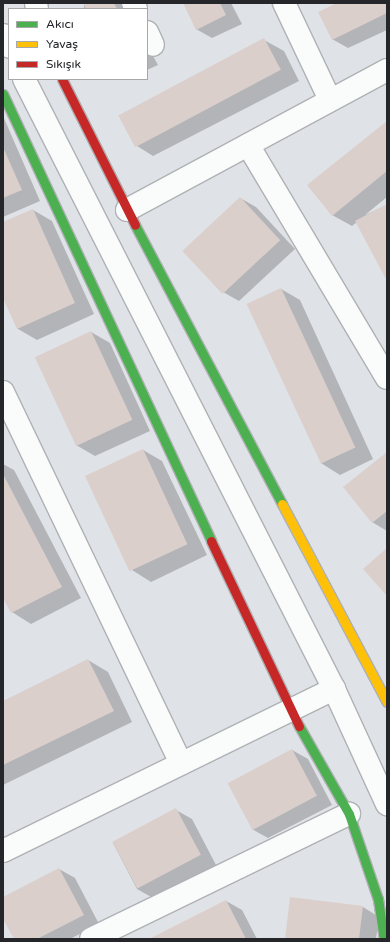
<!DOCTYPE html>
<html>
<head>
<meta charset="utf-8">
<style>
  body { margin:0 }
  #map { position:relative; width:390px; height:942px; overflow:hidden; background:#dfe2e6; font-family:"Varela Round",sans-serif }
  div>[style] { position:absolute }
  .shadow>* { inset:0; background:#0003; transform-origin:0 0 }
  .building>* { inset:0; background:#dbcfcc; transform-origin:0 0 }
  .roads { filter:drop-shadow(1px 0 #afb1b4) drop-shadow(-1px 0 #afb1b4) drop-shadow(0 1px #afb1b4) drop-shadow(0 -1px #afb1b4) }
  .street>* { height:22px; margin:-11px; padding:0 11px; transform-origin:11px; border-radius:11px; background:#fafbfb }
  .fast>* { height:9px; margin:-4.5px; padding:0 4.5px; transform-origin:4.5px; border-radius:4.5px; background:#4caf50 }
  .slow>* { height:9px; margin:-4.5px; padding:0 4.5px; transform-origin:4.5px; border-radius:4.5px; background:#ffc107 }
  .jam>* { height:9px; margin:-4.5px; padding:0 4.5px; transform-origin:4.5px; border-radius:4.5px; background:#c62828 }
  span { translate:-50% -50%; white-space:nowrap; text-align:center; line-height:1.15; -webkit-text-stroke:3.5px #fff; paint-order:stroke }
  .frame { position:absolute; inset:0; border:4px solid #242629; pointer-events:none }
  .legend { position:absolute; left:8px; top:8px; width:140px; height:72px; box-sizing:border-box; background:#fff; border:1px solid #a7a8a9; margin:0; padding:5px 7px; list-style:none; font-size:12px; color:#242629 }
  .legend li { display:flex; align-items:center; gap:8px; height:20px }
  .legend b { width:20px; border:1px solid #a7a8a9 }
</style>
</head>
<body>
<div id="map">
  <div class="shadow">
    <div style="left:84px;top:3px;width:41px;height:7px"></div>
    <div style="clip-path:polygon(184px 3px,231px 3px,242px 24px,212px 38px,196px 29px)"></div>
    <div style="clip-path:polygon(339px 3px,387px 3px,387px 30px,348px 48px,332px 39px)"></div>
    <div style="clip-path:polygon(264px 40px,284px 51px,299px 81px,153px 156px,134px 144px)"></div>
    <div style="clip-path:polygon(147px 45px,158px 65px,147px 70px)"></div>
    <div style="clip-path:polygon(3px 116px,40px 201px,3px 217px)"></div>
    <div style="clip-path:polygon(387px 122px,387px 197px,365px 215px,387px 205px,387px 279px,357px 222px,352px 226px,332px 215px)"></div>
    <div style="clip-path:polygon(240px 198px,256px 207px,295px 249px,239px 301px,223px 292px)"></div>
    <div style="clip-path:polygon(33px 210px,52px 221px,94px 314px,37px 340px,18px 329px,3px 296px,3px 223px)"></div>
    <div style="clip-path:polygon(281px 289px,300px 300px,373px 459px,340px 475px,321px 463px)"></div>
    <div style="clip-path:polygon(91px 332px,110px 343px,150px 431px,95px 456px,76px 445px)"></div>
    <div style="clip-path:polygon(143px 450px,162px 461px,207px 555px,151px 582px,132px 570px)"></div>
    <div style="clip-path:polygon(387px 453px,387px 531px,372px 522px)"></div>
    <div style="clip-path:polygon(3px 464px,14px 470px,81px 598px,31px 624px,12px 612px,3px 596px)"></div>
    <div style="clip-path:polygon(88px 660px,108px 672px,132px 722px,3px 785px,3px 702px)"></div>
    <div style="clip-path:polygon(292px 750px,308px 759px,332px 805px,268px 838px,252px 829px)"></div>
    <div style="clip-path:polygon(176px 810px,192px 819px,216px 865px,153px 898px,137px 889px,113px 843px)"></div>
    <div style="clip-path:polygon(59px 869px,75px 878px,99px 924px,70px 939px,15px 939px,3px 917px,3px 898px)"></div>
    <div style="clip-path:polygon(226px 901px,242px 910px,257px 939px,152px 939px)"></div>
    <div style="clip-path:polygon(363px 907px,379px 917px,376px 939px,286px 939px)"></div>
  </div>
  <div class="building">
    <div style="clip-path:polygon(83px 3px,114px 3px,117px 9px,86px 9px)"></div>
    <div style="clip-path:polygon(183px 3px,220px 3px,226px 15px,196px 30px)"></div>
    <div style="clip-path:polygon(337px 3px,387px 3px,387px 13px,332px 40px,318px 12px)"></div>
    <div style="left:264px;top:38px;width:36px;height:165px;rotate:62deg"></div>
    <div style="clip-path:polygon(387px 121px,387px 171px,332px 216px,307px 185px)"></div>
    <div style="clip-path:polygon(3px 147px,22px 190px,3px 198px)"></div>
    <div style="left:240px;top:197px;width:59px;height:79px;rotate:47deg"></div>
    <div style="clip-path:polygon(387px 204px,387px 281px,355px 221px)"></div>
    <div style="clip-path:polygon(33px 209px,75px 303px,17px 329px,3px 298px,3px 222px)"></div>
    <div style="left:281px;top:288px;width:176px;height:38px;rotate:65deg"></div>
    <div style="left:91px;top:331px;width:98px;height:62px;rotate:65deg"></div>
    <div style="left:143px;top:449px;width:105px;height:64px;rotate:65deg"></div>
    <div style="clip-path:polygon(387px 452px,387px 511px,372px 523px,343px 487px)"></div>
    <div style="clip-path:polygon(3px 474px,62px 587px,11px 613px,3px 598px)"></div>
    <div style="clip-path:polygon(387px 548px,387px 596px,363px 569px)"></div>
    <div style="clip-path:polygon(88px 659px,114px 711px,3px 765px,3px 701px)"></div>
    <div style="left:292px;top:749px;width:53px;height:73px;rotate:62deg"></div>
    <div style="left:176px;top:808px;width:53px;height:72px;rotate:62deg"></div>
    <div style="clip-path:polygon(59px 868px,84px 915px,37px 939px,14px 939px,3px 919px,3px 897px)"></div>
    <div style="clip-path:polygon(290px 897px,363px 906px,359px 939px,285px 939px)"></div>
    <div style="clip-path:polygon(226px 900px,246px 939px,149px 939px)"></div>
  </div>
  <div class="roads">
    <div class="street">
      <div style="left:36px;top:3px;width:6px;rotate:81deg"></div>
      <div style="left:133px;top:3px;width:7px;rotate:63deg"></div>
      <div style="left:284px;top:3px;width:107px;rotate:64.6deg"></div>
      <div style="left:147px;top:32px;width:14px;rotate:65deg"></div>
      <div style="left:3px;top:35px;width:13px;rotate:63deg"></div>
      <div style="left:24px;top:79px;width:684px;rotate:63.06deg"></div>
      <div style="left:334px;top:689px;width:127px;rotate:65.3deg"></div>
      <div style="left:248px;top:145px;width:271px;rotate:59.2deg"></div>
      <div style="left:127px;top:210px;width:295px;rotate:-28.3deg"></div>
      <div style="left:3px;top:392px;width:412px;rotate:64.4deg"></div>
      <div style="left:3px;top:851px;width:369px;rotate:-26.1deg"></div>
      <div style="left:91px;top:939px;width:287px;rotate:-25.9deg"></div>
    </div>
    <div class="fast">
      <div style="left:3px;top:94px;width:493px;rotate:65deg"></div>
      <div style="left:135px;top:225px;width:315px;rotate:62.2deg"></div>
      <div style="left:299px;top:726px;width:101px;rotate:60.4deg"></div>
      <div style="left:349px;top:814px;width:90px;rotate:71.2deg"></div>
      <div style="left:378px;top:899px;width:40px;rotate:81.5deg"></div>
    </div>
    <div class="slow">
      <div style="left:282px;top:504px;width:224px;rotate:62.1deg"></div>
    </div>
    <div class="jam">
      <div style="left:62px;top:79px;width:163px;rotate:63.4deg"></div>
      <div style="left:211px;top:541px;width:205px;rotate:64.6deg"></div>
    </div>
  </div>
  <div class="frame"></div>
  <ul class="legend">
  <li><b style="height:5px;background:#4caf50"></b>Akıcı</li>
  <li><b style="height:5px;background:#ffc107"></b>Yavaş</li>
  <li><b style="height:5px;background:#c62828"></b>Sıkışık</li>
  </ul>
</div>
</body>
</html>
